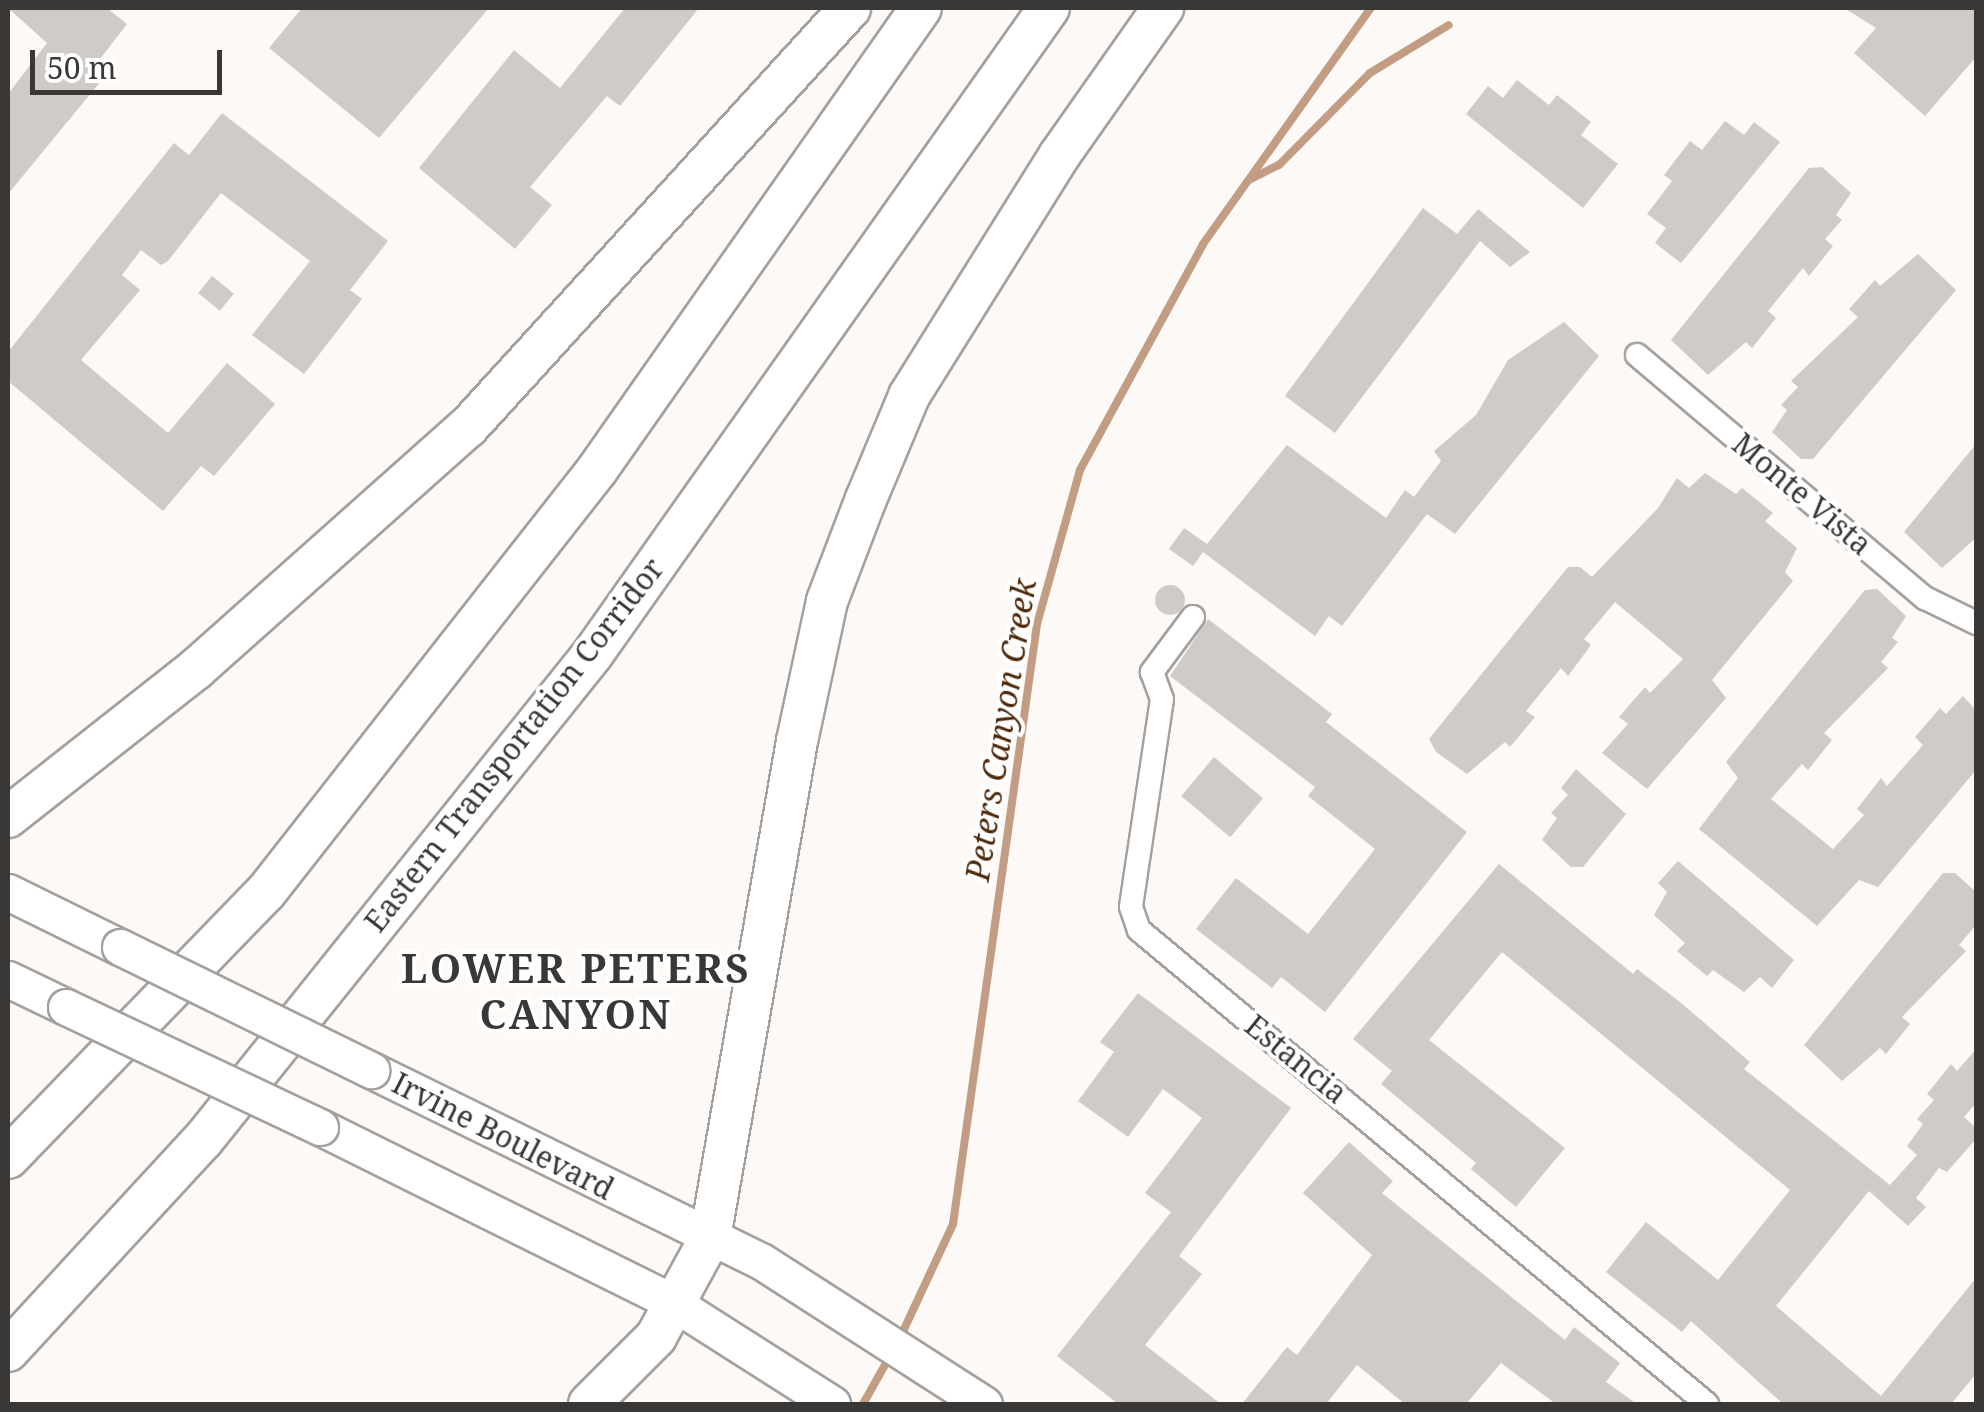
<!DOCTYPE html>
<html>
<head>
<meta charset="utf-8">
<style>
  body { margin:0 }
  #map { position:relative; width:1984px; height:1412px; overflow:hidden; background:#fcf9f6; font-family:"Noto Serif",serif }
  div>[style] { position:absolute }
  .stream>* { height:8px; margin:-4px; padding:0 4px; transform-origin:4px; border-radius:4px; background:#c29d83 }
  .building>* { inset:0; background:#cecbc9; transform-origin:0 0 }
  .round { border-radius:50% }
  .roads { filter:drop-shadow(2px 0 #a3a09e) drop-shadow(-2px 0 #a3a09e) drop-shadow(0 2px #a3a09e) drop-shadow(0 -2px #a3a09e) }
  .minor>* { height:22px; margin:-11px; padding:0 11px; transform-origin:11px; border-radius:11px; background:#fff }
  .primary>* { height:35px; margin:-17.5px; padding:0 17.5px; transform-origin:17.5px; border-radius:17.5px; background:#fff }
  .motorway>* { height:40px; margin:-20px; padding:0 20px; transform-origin:20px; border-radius:20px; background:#fff }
  .bridges { filter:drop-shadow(2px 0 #a3a09e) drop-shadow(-2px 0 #a3a09e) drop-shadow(0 2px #a3a09e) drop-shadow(0 -2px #a3a09e) }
  .primary-bridge>* { height:35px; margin:-17.5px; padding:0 17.5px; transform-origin:17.5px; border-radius:17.5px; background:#fff }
  span { translate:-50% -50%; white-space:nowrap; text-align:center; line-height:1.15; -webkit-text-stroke:8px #fff; paint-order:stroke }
  .street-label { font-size:30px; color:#3a3837 }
  .water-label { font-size:32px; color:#4f2a0a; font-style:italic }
  .district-label { font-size:40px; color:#3a3837; font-weight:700; letter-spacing:2.5px }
  .frame { position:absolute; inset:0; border:10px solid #3a3837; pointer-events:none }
  .scale { position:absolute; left:30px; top:50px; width:192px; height:45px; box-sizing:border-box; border:5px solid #3a3837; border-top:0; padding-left:12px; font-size:30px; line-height:35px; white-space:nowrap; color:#3a3837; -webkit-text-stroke:8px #fff; paint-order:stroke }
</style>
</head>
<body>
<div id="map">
  <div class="stream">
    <div style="left:1249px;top:180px;width:34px;rotate:-27deg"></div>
    <div style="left:1279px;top:165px;width:129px;rotate:-45.3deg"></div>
    <div style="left:1370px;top:73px;width:92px;rotate:-31.3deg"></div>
    <div style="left:899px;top:1340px;width:128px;rotate:-65deg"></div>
    <div style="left:953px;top:1224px;width:606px;rotate:-82.03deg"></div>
    <div style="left:1037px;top:624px;width:160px;rotate:-74.4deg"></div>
    <div style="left:1080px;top:470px;width:257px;rotate:-61.4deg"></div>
    <div style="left:1203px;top:244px;width:290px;rotate:-54.6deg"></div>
    <div style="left:863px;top:1404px;width:55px;rotate:-60.6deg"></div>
  </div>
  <div class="building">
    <div style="clip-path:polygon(8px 8px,107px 8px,127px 24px,90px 72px,101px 81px,8px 194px,8px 94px,47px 43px)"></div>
    <div style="clip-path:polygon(302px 8px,489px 8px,379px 138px,269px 48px)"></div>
    <div style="clip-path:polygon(625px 8px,699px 8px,620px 106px,607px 96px,530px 187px,552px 205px,515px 249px,419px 168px,514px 50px,560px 88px)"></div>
    <div style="clip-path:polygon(1844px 8px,1976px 8px,1976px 57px,1925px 116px,1854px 53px,1876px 28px)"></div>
    <div style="clip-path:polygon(1517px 80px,1549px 105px,1557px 95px,1591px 122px,1581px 135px,1618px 164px,1583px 208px,1466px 114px,1488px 86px,1503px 98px)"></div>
    <div style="clip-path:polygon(222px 113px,388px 241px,350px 290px,362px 299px,304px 374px,252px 335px,310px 261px,221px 193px,168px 261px,161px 265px,141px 250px,122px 275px,140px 290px,81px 360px,168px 433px,227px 363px,275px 404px,214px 476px,201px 466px,163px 511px,8px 381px,8px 352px,174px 143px,189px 155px)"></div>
    <div style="clip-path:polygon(1725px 121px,1744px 135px,1754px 122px,1780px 142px,1681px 263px,1655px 243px,1666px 228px,1647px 214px,1672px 181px,1664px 175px,1690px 141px,1702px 150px)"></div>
    <div style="clip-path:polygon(1822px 167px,1851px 193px,1836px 215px,1842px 220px,1825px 239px,1833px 246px,1809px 276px,1803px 268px,1768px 311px,1776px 318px,1752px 348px,1746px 342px,1708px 375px,1671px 340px,1809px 168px)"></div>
    <div style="clip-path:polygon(1423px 208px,1457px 234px,1478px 209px,1530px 252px,1510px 267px,1480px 241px,1335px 433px,1285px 396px)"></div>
    <div style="clip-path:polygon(1918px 254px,1956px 290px,1813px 459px,1801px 459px,1772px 432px,1787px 410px,1781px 405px,1798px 387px,1791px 381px,1858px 317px,1849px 309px,1875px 280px,1880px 286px)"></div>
    <div style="left:212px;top:276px;width:28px;height:22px;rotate:39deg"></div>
    <div style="clip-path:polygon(1564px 322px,1599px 356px,1455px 534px,1427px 514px,1342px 626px,1329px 616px,1315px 636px,1203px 552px,1193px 566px,1169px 549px,1184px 528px,1207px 544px,1287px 445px,1386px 518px,1405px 490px,1414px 497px,1441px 461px,1434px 451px,1476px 415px,1508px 360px)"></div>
    <div style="clip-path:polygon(1976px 444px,1976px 538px,1942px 568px,1904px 532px)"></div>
    <div style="clip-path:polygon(1705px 473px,1736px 494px,1742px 488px,1773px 513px,1765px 521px,1797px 548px,1785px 572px,1793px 581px,1712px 680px,1726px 698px,1647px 789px,1602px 753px,1628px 724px,1619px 717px,1645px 687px,1650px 693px,1683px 659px,1615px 602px,1584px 639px,1591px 645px,1568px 676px,1561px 668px,1526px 711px,1535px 717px,1510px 747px,1505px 742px,1467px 774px,1436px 752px,1429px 739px,1568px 567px,1580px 567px,1592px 577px,1658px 508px,1677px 478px,1689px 488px)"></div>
    <div class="round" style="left:1155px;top:585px;width:30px;height:30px"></div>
    <div style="clip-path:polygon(1877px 589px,1906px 616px,1892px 638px,1898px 642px,1881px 662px,1888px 668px,1824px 733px,1832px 740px,1808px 770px,1802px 764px,1771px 799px,1833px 849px,1864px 815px,1857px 809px,1881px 778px,1887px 786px,1923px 745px,1915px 737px,1940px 708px,1946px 714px,1963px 696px,1976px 710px,1976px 770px,1878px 887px,1859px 880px,1817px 926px,1699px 829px,1738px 778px,1726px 762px,1865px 590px)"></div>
    <div style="clip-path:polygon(1208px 619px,1332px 714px,1326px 722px,1467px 832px,1325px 1012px,1281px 977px,1272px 988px,1196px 929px,1236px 878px,1308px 934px,1375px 849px,1308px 796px,1315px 787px,1170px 676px)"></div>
    <div style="left:1214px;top:757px;width:64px;height:51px;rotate:40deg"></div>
    <div style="clip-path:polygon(1576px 769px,1626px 814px,1583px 867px,1571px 867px,1542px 840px,1557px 818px,1551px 813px,1568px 795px,1561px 788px)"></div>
    <div style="clip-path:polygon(1678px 861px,1794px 960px,1772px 988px,1760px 977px,1744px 992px,1713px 970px,1707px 976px,1677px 951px,1685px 943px,1654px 915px,1667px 892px,1658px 883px)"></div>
    <div style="clip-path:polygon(1499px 864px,1633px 974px,1637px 969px,1680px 1002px,1750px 1062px,1744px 1069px,1890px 1185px,1917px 1155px,1907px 1146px,1923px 1124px,1917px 1119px,1934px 1100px,1927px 1094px,1951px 1064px,1957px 1071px,1976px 1049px,1976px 1103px,1964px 1117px,1976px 1128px,1976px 1139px,1947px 1172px,1939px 1168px,1916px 1198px,1926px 1207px,1908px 1226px,1869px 1191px,1776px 1306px,1881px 1396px,1976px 1278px,1976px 1374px,1951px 1404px,1783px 1404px,1691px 1321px,1682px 1332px,1606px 1272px,1646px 1222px,1718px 1280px,1790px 1190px,1502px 952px,1429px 1040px,1565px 1148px,1516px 1207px,1471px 1169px,1476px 1163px,1381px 1084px,1392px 1071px,1353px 1039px)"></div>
    <div style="clip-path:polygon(1943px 873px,1955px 873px,1976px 892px,1976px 925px,1959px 945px,1966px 951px,1902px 1017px,1910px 1024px,1886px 1054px,1880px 1048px,1842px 1081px,1804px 1045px)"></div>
    <div style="clip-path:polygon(1138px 993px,1291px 1108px,1179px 1256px,1202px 1274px,1145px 1345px,1221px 1404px,1118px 1404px,1057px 1356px,1171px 1212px,1145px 1193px,1202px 1118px,1163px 1089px,1128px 1137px,1078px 1101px,1114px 1052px,1100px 1042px)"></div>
    <div style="clip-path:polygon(1349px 1142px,1393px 1181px,1382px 1193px,1565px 1340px,1574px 1327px,1620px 1363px,1606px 1382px,1637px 1404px,1556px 1404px,1501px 1363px,1466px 1404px,1405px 1404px,1357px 1365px,1326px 1404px,1242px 1404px,1287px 1347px,1297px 1355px,1372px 1255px,1303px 1193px)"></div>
  </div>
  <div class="roads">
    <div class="minor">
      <div style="left:1637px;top:355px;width:377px;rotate:40.2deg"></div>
      <div style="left:1925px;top:598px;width:57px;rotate:26.1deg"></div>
      <div style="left:1193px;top:617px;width:69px;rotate:126.7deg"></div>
      <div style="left:1152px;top:672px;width:29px;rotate:70deg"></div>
      <div style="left:1162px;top:699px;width:210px;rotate:98.5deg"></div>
      <div style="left:1131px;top:907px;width:24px;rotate:71deg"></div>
      <div style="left:1139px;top:930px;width:740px;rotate:39.85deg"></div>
    </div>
    <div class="primary">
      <div style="left:8px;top:892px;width:125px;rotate:26.2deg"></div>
      <div style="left:8px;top:979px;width:64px;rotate:25.8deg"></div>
      <div style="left:371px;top:1070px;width:434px;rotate:26.1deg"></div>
      <div style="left:761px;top:1261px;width:265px;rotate:32.7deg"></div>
      <div style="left:320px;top:1127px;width:393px;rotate:26.4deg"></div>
      <div style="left:672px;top:1302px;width:190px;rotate:32.5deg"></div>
    </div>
    <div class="motorway">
      <div style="left:8px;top:817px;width:239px;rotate:-38.2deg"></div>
      <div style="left:196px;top:669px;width:364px;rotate:-41.7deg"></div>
      <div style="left:468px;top:427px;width:567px;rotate:-47.64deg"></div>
      <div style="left:8px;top:1158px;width:371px;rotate:-45.9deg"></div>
      <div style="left:266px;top:892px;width:536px;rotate:-51.89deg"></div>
      <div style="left:597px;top:470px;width:564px;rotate:-54.96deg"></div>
      <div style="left:8px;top:1351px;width:287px;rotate:-47.3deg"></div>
      <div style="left:203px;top:1140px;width:622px;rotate:-51.27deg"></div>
      <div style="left:592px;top:655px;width:792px;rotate:-54.77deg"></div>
      <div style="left:589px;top:1404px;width:95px;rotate:-45deg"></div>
      <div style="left:656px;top:1337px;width:113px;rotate:-61.4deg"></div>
      <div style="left:710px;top:1238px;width:505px;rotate:-80.07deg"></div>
      <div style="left:797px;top:741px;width:143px;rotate:-77.9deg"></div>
      <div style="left:827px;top:601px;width:109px;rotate:-69.1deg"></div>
      <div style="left:866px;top:499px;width:112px;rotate:-67.3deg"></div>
      <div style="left:909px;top:396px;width:283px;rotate:-58deg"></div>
      <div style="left:1059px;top:156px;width:181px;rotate:-54.9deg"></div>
    </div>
  </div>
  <div class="bridges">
    <div class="primary-bridge">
      <div style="left:120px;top:947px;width:280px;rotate:26.1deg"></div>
      <div style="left:66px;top:1007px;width:281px;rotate:25.3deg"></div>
    </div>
  </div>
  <div class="street-label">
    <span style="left:1802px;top:494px;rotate:40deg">Monte Vista</span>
    <span style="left:514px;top:745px;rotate:-52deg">Eastern Transportation Corridor</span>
    <span style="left:1296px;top:1059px;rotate:39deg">Estancia</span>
    <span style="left:503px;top:1136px;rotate:27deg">Irvine Boulevard</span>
  </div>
  <div class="water-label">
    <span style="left:1001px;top:730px;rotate:-81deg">Peters Canyon Creek</span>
  </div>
  <div class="district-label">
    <span style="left:576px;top:991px">LOWER PETERS<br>CANYON</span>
  </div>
  <div class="frame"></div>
  <div class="scale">50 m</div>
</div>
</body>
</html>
